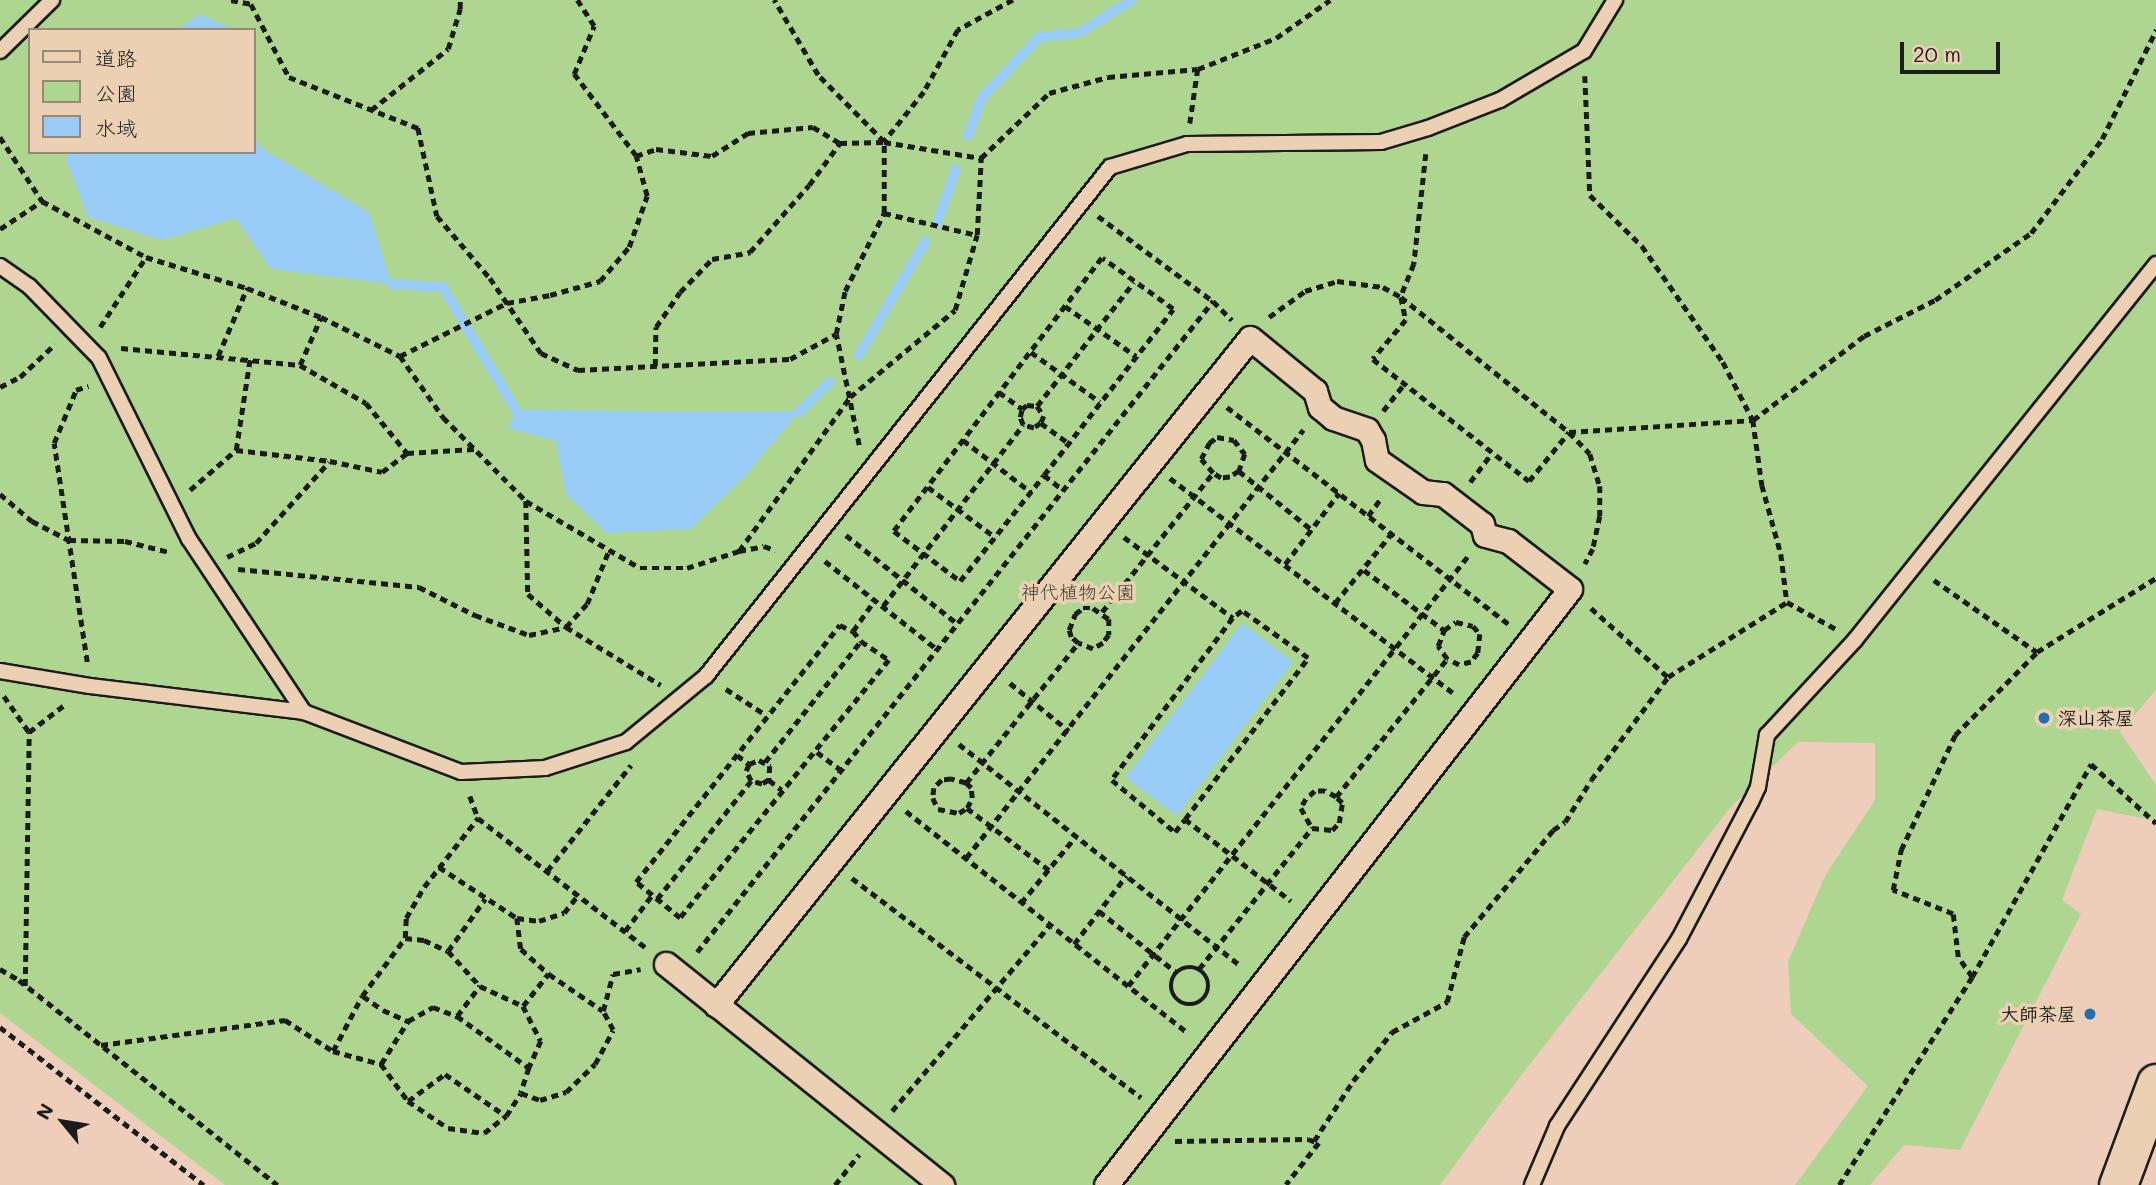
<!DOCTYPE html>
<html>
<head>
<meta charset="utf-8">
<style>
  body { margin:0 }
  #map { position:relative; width:2156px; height:1185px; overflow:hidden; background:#efcdbb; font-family:Mali,"Klee One",sans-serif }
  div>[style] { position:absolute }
  .green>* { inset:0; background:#afd691 }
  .water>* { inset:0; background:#98ccf6; transform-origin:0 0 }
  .stream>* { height:10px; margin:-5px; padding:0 5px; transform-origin:5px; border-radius:5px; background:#98ccf6 }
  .path>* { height:4.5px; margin-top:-2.25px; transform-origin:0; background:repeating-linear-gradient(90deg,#1c1c1c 0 7px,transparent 0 12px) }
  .path>.ring { margin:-2.25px; padding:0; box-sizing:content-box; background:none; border:4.5px solid #1c1c1c; border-radius:50% }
  .roads { filter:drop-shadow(2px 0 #1c1c1c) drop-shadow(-2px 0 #1c1c1c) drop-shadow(0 2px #1c1c1c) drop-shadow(0 -2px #1c1c1c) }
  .service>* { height:14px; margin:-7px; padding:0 7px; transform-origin:7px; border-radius:7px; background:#ecd0b3 }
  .pedestrian>* { height:23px; margin:-11.5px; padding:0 11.5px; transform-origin:11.5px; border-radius:11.5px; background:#ecd0b3 }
  .tertiary>* { height:37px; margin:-18.5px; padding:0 18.5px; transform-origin:18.5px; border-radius:18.5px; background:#ecd0b3 }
  .dots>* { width:19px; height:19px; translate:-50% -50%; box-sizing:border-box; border:4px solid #ecd0b3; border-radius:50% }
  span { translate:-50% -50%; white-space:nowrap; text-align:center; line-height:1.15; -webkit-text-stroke:7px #ecd0b3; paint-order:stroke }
  .park-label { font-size:19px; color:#394133 }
  .poi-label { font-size:19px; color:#1c1c1c; font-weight:700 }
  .left { translate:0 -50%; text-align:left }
  .right { translate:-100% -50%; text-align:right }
  .legend { position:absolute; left:28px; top:28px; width:228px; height:126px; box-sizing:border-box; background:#ecd0b3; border:2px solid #987; margin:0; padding:9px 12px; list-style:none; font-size:21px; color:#1c1c1c }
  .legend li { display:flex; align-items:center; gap:14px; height:35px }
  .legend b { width:35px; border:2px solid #987 }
  .north { position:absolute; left:28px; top:1087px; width:70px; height:70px; -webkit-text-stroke:5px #ecd0b3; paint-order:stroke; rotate:300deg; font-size:19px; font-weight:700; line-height:28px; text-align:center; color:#1c1c1c }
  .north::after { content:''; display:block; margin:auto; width:24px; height:32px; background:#1c1c1c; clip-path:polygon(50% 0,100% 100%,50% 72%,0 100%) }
  .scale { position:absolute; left:1900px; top:42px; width:100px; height:32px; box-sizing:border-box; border:4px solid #1c1c1c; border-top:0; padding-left:9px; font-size:21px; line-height:24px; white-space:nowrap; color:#1c1c1c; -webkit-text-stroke:5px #ecd0b3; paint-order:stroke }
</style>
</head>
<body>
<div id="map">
  <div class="green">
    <div style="clip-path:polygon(evenodd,0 0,2156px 0,2156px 690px,2120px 732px,2156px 785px,2156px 821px,2097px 809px,2062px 900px,2081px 914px,1960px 1150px,1904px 1145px,1870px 1185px,1795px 1185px,1868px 1086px,1791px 1014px,1788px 962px,1825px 876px,1875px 800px,1875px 743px,1798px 742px,1730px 808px,1516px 1082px,1440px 1185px,225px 1185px,0 1013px,0 0,30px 30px,254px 30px,254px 152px,30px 152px,30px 30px)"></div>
  </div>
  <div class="water">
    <div style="clip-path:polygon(200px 14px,236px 30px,176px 30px)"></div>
    <div style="clip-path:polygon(254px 140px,265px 150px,369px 212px,392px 284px,271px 269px,236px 218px,162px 240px,88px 217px,66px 159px,69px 152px,254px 152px)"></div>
    <div style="clip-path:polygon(516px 410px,799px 412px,747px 474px,691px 529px,607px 533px,566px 494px,556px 441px,508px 428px)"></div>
    <div style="left:1242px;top:623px;width:64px;height:193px;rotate:37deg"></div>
  </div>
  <div class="stream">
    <div style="left:968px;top:136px;width:40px;rotate:-69.8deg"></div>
    <div style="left:982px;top:98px;width:83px;rotate:-46.9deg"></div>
    <div style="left:1039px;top:37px;width:40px;rotate:-5.7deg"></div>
    <div style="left:1079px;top:33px;width:62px;rotate:-31.9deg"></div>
    <div style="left:937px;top:223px;width:57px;rotate:-70.6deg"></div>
    <div style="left:392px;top:284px;width:51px;rotate:3.4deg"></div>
    <div style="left:443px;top:287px;width:143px;rotate:59.3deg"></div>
    <div style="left:859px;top:355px;width:132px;rotate:-59.6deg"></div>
    <div style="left:799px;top:412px;width:43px;rotate:-44.1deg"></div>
  </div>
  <div class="path">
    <div style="left:231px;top:0;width:20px;rotate:11deg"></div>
    <div style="left:251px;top:4px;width:82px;rotate:62.5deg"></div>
    <div style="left:289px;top:77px;width:139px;rotate:21.6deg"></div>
    <div style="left:418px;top:128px;width:90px;rotate:77.8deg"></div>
    <div style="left:437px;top:216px;width:82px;rotate:49.5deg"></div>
    <div style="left:490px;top:278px;width:91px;rotate:55.8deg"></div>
    <div style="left:541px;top:353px;width:41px;rotate:24.7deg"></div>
    <div style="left:578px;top:370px;width:212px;rotate:-3deg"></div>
    <div style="left:790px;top:359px;width:52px;rotate:-28.5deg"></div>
    <div style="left:1013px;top:0;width:63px;rotate:151.4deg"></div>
    <div style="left:958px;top:30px;width:71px;rotate:118.7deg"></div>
    <div style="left:924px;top:92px;width:64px;rotate:128.7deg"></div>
    <div style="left:884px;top:142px;width:98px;rotate:9.4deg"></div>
    <div style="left:981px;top:158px;width:94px;rotate:-43.7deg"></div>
    <div style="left:1049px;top:93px;width:61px;rotate:-15.2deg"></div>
    <div style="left:1108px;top:77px;width:90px;rotate:-5.1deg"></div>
    <div style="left:1198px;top:69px;width:55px;rotate:98.4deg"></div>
    <div style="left:1198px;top:69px;width:84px;rotate:-21.7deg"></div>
    <div style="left:1276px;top:38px;width:66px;rotate:-35.1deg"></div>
    <div style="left:1585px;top:76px;width:119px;rotate:87.6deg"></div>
    <div style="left:1590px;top:195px;width:73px;rotate:44.4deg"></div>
    <div style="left:1642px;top:246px;width:141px;rotate:55.1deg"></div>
    <div style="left:1723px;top:362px;width:65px;rotate:62.7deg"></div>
    <div style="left:1753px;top:420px;width:66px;rotate:82.1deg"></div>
    <div style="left:1762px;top:485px;width:72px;rotate:74.6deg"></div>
    <div style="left:1781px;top:554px;width:48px;rotate:82.9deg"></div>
    <div style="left:371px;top:110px;width:98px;rotate:-38.4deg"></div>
    <div style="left:448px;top:49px;width:42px;rotate:-73.3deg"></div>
    <div style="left:460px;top:9px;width:9px;rotate:-90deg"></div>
    <div style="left:0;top:137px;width:77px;rotate:56.7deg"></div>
    <div style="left:1426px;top:154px;width:111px;rotate:96.2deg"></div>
    <div style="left:1414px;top:264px;width:35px;rotate:112deg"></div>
    <div style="left:1401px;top:297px;width:24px;rotate:78deg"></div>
    <div style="left:1406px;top:320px;width:51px;rotate:130.2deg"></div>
    <div style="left:1373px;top:359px;width:198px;rotate:38deg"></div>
    <div style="left:1529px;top:481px;width:63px;rotate:-50.8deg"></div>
    <div style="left:1569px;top:432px;width:184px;rotate:-3.7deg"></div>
    <div style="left:1753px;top:420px;width:139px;rotate:-37.1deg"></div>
    <div style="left:1864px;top:336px;width:80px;rotate:-26.9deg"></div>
    <div style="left:1935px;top:300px;width:117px;rotate:-34.9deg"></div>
    <div style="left:2031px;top:233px;width:118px;rotate:-52.9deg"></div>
    <div style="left:2102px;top:139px;width:122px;rotate:-63.6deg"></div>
    <div style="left:636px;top:156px;width:21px;rotate:-19deg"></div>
    <div style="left:656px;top:149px;width:56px;rotate:7.1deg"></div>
    <div style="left:712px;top:156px;width:43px;rotate:-32.6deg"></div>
    <div style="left:748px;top:133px;width:65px;rotate:-5.3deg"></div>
    <div style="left:813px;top:127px;width:31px;rotate:31deg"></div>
    <div style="left:884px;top:213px;width:96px;rotate:13.3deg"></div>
    <div style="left:1098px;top:216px;width:143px;rotate:36.5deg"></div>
    <div style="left:1213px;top:301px;width:27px;rotate:45deg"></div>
    <div style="left:0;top:229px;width:50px;rotate:-33.7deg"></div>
    <div style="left:42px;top:201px;width:118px;rotate:28.3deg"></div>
    <div style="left:146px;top:257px;width:106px;rotate:17.1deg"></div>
    <div style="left:247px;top:288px;width:79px;rotate:21.4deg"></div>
    <div style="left:321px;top:317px;width:88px;rotate:26.3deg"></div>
    <div style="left:400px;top:356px;width:75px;rotate:54.8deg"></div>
    <div style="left:443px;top:417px;width:118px;rotate:45.3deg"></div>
    <div style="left:526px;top:501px;width:93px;rotate:88.8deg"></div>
    <div style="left:528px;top:594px;width:50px;rotate:41deg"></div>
    <div style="left:566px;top:627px;width:111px;rotate:31.4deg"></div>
    <div style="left:1065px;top:306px;width:87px;rotate:35.2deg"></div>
    <div style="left:1269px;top:317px;width:44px;rotate:-35.8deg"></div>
    <div style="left:1305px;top:291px;width:34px;rotate:-17deg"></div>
    <div style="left:1337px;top:281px;width:46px;rotate:7.4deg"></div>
    <div style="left:1383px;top:287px;width:21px;rotate:29deg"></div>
    <div style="left:1401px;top:297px;width:216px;rotate:38.8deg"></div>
    <div style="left:1569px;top:432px;width:30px;rotate:46deg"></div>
    <div style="left:1590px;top:454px;width:34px;rotate:73deg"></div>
    <div style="left:1600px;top:486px;width:30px;rotate:90deg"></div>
    <div style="left:1600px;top:516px;width:34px;rotate:102deg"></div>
    <div style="left:1593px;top:549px;width:17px;rotate:118deg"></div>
    <div style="left:100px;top:327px;width:84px;rotate:-56.7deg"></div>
    <div style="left:121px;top:348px;width:180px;rotate:5.4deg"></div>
    <div style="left:300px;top:365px;width:76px;rotate:29.9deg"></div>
    <div style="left:366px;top:403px;width:65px;rotate:50.6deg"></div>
    <div style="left:1031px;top:352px;width:85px;rotate:35.9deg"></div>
    <div style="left:218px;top:356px;width:74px;rotate:-66.9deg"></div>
    <div style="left:400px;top:356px;width:119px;rotate:-26.4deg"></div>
    <div style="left:507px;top:303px;width:44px;rotate:-10.5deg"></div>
    <div style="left:550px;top:295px;width:52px;rotate:-15.6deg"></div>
    <div style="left:600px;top:281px;width:45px;rotate:-49.5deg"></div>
    <div style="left:629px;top:247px;width:54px;rotate:-70.6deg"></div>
    <div style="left:647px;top:196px;width:41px;rotate:-105.4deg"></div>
    <div style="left:636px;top:156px;width:103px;rotate:-127.1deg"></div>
    <div style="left:574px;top:74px;width:52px;rotate:-67.4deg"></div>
    <div style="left:594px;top:26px;width:31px;rotate:-123deg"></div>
    <div style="left:300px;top:365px;width:52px;rotate:-66.4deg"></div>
    <div style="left:655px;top:366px;width:39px;rotate:-89deg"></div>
    <div style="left:656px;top:327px;width:42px;rotate:-55.6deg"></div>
    <div style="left:680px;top:292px;width:46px;rotate:-45.9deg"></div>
    <div style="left:712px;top:259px;width:39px;rotate:-10deg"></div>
    <div style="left:750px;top:252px;width:89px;rotate:-48.6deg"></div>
    <div style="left:809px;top:185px;width:52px;rotate:-53.6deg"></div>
    <div style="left:840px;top:143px;width:44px;rotate:-1.3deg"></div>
    <div style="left:884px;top:142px;width:94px;rotate:-134.6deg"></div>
    <div style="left:818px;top:75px;width:87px;rotate:-120.4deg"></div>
    <div style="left:0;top:387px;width:22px;rotate:-27deg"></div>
    <div style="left:20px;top:377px;width:48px;rotate:-43.3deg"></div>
    <div style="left:999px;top:392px;width:29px;rotate:36deg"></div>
    <div style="left:1037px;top:406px;width:157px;rotate:-52deg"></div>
    <div style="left:1227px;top:407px;width:356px;rotate:37.6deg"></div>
    <div style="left:1383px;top:411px;width:33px;rotate:-52deg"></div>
    <div style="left:1041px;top:423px;width:34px;rotate:36deg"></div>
    <div style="left:963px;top:440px;width:86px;rotate:37.4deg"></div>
    <div style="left:859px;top:445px;width:113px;rotate:-101.7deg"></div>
    <div style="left:836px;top:334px;width:44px;rotate:-78.2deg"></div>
    <div style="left:845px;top:291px;width:87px;rotate:-63.4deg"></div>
    <div style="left:884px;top:213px;width:71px;rotate:-90deg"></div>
    <div style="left:236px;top:450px;width:92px;rotate:-81.3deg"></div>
    <div style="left:1239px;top:471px;width:92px;rotate:38.9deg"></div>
    <div style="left:1044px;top:475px;width:210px;rotate:-52.1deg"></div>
    <div style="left:1173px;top:309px;width:87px;rotate:-144.3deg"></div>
    <div style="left:1102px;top:258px;width:343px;rotate:127.3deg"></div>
    <div style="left:894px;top:531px;width:83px;rotate:37.1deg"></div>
    <div style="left:960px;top:581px;width:135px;rotate:-51.6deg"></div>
    <div style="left:1044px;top:475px;width:24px;rotate:38deg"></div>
    <div style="left:1170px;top:478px;width:355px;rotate:37.2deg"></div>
    <div style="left:1470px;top:482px;width:35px;rotate:-53deg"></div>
    <div style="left:928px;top:487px;width:84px;rotate:36.7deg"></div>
    <div style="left:190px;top:490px;width:61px;rotate:-41deg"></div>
    <div style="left:236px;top:450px;width:95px;rotate:6.7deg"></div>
    <div style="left:330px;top:461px;width:53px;rotate:11.9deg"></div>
    <div style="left:382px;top:472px;width:31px;rotate:-37deg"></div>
    <div style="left:407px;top:453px;width:67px;rotate:-3.4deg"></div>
    <div style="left:0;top:494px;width:42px;rotate:40.2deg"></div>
    <div style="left:32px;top:521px;width:42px;rotate:27.2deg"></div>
    <div style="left:69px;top:540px;width:56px;rotate:1deg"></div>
    <div style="left:125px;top:541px;width:45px;rotate:14deg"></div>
    <div style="left:526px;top:501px;width:132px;rotate:30.4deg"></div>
    <div style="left:640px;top:568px;width:47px"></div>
    <div style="left:687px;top:568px;width:55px;rotate:-18.1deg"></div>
    <div style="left:739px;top:551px;width:190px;rotate:-54.2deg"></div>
    <div style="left:850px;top:397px;width:136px;rotate:-39.6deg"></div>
    <div style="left:955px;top:310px;width:78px;rotate:-73.7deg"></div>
    <div style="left:977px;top:235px;width:77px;rotate:-87deg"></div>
    <div style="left:1368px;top:516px;width:24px;rotate:-54deg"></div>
    <div style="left:846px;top:535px;width:143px;rotate:38.5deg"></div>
    <div style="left:1124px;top:537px;width:136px;rotate:36.6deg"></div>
    <div style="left:739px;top:551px;width:25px;rotate:-11deg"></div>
    <div style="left:764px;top:546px;width:12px;rotate:20deg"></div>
    <div style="left:227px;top:557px;width:32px;rotate:-26deg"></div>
    <div style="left:256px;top:543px;width:109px;rotate:-48deg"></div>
    <div style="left:825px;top:561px;width:142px;rotate:38.2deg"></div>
    <div style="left:1285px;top:564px;width:89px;rotate:-52.7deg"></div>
    <div style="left:238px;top:569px;width:182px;rotate:5.7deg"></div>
    <div style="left:419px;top:587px;width:63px;rotate:26.6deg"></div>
    <div style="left:475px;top:615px;width:58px;rotate:20.3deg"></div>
    <div style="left:529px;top:635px;width:38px;rotate:-12deg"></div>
    <div style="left:566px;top:627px;width:31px;rotate:-48deg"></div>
    <div style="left:587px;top:604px;width:58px;rotate:-67.8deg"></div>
    <div style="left:1364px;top:570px;width:100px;rotate:36.9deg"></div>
    <div style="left:1444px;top:630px;width:14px;rotate:-34deg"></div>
    <div style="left:1456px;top:622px;width:17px;rotate:13deg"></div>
    <div style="left:1473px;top:626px;width:11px;rotate:49deg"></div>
    <div style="left:1480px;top:634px;width:19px;rotate:96deg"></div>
    <div style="left:1478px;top:653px;width:11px;rotate:128deg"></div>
    <div style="left:1471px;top:662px;width:12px;rotate:166deg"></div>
    <div style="left:1459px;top:665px;width:13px;rotate:-153deg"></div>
    <div style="left:1447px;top:659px;width:16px;rotate:-125deg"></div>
    <div style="left:1438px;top:646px;width:17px;rotate:-69deg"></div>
    <div style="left:1934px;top:580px;width:126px;rotate:35deg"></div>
    <div style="left:2037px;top:652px;width:140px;rotate:-31.9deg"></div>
    <div style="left:1335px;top:603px;width:89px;rotate:-50.9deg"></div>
    <div style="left:883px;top:606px;width:229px;rotate:-52.3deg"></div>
    <div style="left:1023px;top:425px;width:9px;rotate:-111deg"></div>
    <div style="left:1020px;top:417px;width:8px;rotate:-76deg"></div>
    <div style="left:1022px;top:409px;width:6px;rotate:-39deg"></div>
    <div style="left:1027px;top:405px;width:10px;rotate:6deg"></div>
    <div style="left:1037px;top:406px;width:12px;rotate:55deg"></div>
    <div style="left:1044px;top:416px;width:8px;rotate:113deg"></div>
    <div style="left:1041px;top:423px;width:9px;rotate:144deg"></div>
    <div style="left:1034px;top:428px;width:11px;rotate:-165deg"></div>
    <div style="left:1591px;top:608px;width:103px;rotate:41.9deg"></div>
    <div style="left:1668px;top:677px;width:141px;rotate:-32.2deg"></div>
    <div style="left:1787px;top:602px;width:56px;rotate:28.9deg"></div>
    <div style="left:1102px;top:612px;width:178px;rotate:-51.4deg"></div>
    <div style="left:1213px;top:473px;width:18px;rotate:-131deg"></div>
    <div style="left:1201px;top:459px;width:18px;rotate:-63deg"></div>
    <div style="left:1209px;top:443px;width:10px;rotate:-37deg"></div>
    <div style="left:1217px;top:437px;width:17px;rotate:10deg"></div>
    <div style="left:1234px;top:440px;width:18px;rotate:52deg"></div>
    <div style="left:1245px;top:454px;width:18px;rotate:109deg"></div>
    <div style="left:1239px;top:471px;width:11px;rotate:146deg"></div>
    <div style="left:1230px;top:477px;width:9px;rotate:174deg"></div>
    <div style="left:1221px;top:478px;width:9px;rotate:-148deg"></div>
    <div style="left:840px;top:625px;width:14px;rotate:25deg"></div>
    <div style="left:853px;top:631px;width:13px;rotate:51deg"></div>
    <div style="left:861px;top:641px;width:34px;rotate:34deg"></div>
    <div style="left:889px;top:660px;width:332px;rotate:129deg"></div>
    <div style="left:680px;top:918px;width:57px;rotate:-140.7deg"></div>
    <div style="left:636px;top:882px;width:328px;rotate:-51.6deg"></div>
    <div style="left:853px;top:631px;width:38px;rotate:-55deg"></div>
    <div style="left:87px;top:662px;width:221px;rotate:-98.6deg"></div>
    <div style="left:54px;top:443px;width:57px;rotate:-67.5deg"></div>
    <div style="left:76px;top:390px;width:13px;rotate:-18deg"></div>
    <div style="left:1010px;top:683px;width:76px;rotate:39.1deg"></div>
    <div style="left:726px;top:689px;width:48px;rotate:33deg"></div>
    <div style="left:4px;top:696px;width:44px;rotate:55.2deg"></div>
    <div style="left:959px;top:744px;width:359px;rotate:38.2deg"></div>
    <div style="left:817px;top:752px;width:30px;rotate:37deg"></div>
    <div style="left:737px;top:755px;width:15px;rotate:37deg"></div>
    <div style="left:765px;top:762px;width:154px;rotate:-51.6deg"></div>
    <div style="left:769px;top:780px;width:16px;rotate:38deg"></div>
    <div style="left:966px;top:783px;width:179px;rotate:-51.3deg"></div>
    <div style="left:1078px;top:643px;width:9px;rotate:-139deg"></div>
    <div style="left:1071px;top:637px;width:7px;rotate:-106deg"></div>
    <div style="left:1069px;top:630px;width:17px;rotate:-69deg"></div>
    <div style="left:1075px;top:614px;width:10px;rotate:-37deg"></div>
    <div style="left:1083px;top:608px;width:10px"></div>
    <div style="left:1093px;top:608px;width:19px;rotate:35deg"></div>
    <div style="left:1109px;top:619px;width:16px;rotate:90deg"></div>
    <div style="left:1109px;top:635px;width:10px;rotate:127deg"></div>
    <div style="left:1103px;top:643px;width:12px;rotate:149deg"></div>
    <div style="left:1093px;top:649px;width:16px;rotate:-158deg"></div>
    <div style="left:470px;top:796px;width:23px;rotate:70deg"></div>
    <div style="left:478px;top:818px;width:212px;rotate:37.7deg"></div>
    <div style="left:1336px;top:797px;width:13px;rotate:-151deg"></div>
    <div style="left:1325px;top:791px;width:10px;rotate:180deg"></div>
    <div style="left:1315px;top:791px;width:12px;rotate:138deg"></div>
    <div style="left:1306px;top:799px;width:10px;rotate:119deg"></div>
    <div style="left:1301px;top:808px;width:23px;rotate:61deg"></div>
    <div style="left:1312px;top:828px;width:20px;rotate:6deg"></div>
    <div style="left:1332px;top:830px;width:10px;rotate:-45deg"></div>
    <div style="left:1339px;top:823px;width:20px;rotate:-81deg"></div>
    <div style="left:1342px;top:803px;width:8px;rotate:-135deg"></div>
    <div style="left:1336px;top:797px;width:177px;rotate:-51.2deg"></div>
    <div style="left:967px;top:808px;width:11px;rotate:-63deg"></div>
    <div style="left:972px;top:798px;width:10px;rotate:-96deg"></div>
    <div style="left:971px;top:788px;width:7px;rotate:-135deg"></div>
    <div style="left:966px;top:783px;width:16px;rotate:-165deg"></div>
    <div style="left:951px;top:779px;width:9px;rotate:174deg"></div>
    <div style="left:942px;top:780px;width:11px;rotate:135deg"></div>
    <div style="left:934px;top:788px;width:10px;rotate:96deg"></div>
    <div style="left:933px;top:798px;width:12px;rotate:66deg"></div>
    <div style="left:938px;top:809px;width:21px;rotate:11deg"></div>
    <div style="left:959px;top:813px;width:9px;rotate:-32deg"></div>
    <div style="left:967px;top:808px;width:103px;rotate:37.1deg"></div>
    <div style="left:906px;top:811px;width:359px;rotate:38.2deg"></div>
    <div style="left:1185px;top:819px;width:203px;rotate:-52.6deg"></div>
    <div style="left:1308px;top:658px;width:81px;rotate:-144.5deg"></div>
    <div style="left:1242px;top:611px;width:11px;rotate:142deg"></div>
    <div style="left:1233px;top:618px;width:202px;rotate:126.8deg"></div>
    <div style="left:1112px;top:780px;width:82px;rotate:39.5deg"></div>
    <div style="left:1175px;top:832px;width:16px;rotate:-52deg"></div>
    <div style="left:1185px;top:819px;width:134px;rotate:37.7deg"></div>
    <div style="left:966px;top:858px;width:545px;rotate:-51.78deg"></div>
    <div style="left:439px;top:867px;width:93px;rotate:33.2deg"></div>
    <div style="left:517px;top:918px;width:31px;rotate:83deg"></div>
    <div style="left:521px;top:949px;width:38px;rotate:42deg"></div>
    <div style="left:549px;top:974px;width:65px;rotate:34.4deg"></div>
    <div style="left:547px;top:871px;width:135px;rotate:-51.6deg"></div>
    <div style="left:852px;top:878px;width:363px;rotate:37.2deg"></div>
    <div style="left:657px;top:899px;width:151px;rotate:-51.5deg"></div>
    <div style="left:751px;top:781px;width:11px;rotate:-117deg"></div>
    <div style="left:746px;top:771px;width:8px;rotate:-67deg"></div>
    <div style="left:749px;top:764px;width:11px;rotate:-22deg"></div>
    <div style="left:759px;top:760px;width:13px;rotate:29deg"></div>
    <div style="left:770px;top:766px;width:14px;rotate:94deg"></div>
    <div style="left:769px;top:780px;width:8px;rotate:150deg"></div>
    <div style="left:762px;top:784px;width:11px;rotate:-165deg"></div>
    <div style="left:1021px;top:903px;width:87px;rotate:-50.6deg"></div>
    <div style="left:1099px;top:911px;width:98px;rotate:38.4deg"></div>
    <div style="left:517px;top:918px;width:22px;rotate:8deg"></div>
    <div style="left:539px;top:921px;width:26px;rotate:-18deg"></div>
    <div style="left:564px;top:913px;width:23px;rotate:-52deg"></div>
    <div style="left:625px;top:931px;width:45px;rotate:-53.1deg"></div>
    <div style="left:405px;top:938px;width:19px;rotate:6deg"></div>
    <div style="left:424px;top:940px;width:26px;rotate:25deg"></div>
    <div style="left:448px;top:951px;width:47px;rotate:47.6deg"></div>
    <div style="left:480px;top:986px;width:47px;rotate:24.9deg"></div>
    <div style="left:523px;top:1006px;width:39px;rotate:63deg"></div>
    <div style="left:541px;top:1041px;width:30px;rotate:114deg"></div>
    <div style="left:1074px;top:944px;width:86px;rotate:-52.6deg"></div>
    <div style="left:448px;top:951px;width:64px;rotate:-54.6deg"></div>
    <div style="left:697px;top:952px;width:831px;rotate:-51.6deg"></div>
    <div class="ring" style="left:1171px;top:967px;width:33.5px;height:33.5px"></div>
    <div style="left:0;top:969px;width:22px;rotate:30deg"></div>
    <div style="left:19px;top:980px;width:330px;rotate:38.4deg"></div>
    <div style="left:1199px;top:969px;width:181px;rotate:-51.3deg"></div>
    <div style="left:1972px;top:977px;width:244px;rotate:-60.8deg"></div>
    <div style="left:2091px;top:764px;width:88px;rotate:42.2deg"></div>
    <div style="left:25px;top:986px;width:254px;rotate:-89.1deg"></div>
    <div style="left:29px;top:732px;width:43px;rotate:-37.4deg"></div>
    <div style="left:1128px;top:986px;width:548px;rotate:-51.67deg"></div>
    <div style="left:363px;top:996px;width:24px;rotate:35deg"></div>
    <div style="left:383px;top:1010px;width:27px;rotate:24deg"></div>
    <div style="left:523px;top:1006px;width:41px;rotate:-52deg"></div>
    <div style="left:457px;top:1016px;width:38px;rotate:-53deg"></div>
    <div style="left:0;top:1027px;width:258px;rotate:37.8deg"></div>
    <div style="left:101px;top:1045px;width:186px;rotate:-7.7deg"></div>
    <div style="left:285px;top:1020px;width:57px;rotate:32.9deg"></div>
    <div style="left:333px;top:1051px;width:50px;rotate:15.2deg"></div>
    <div style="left:381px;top:1064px;width:46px;rotate:53.9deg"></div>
    <div style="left:408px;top:1101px;width:48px;rotate:34deg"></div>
    <div style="left:448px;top:1128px;width:36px;rotate:8deg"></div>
    <div style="left:484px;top:1133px;width:28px;rotate:-38deg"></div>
    <div style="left:506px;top:1116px;width:27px;rotate:-57deg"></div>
    <div style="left:521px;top:1093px;width:20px;rotate:20deg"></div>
    <div style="left:540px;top:1100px;width:27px;rotate:-17deg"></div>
    <div style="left:566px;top:1092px;width:40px;rotate:-44deg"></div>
    <div style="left:595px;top:1064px;width:38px;rotate:-62deg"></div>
    <div style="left:613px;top:1030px;width:21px;rotate:-118deg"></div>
    <div style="left:603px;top:1011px;width:38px;rotate:-75deg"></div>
    <div style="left:613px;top:974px;width:28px;rotate:-10deg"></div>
    <div style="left:333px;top:1051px;width:62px;rotate:-62.2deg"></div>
    <div style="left:362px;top:996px;width:72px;rotate:-53.4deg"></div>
    <div style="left:405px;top:938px;width:20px;rotate:-87deg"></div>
    <div style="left:406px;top:918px;width:36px;rotate:-60deg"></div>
    <div style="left:424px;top:887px;width:88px;rotate:-52deg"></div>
    <div style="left:381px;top:1064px;width:51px;rotate:-57.9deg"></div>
    <div style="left:408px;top:1021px;width:29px;rotate:-29deg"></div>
    <div style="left:433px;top:1007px;width:26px;rotate:21deg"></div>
    <div style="left:457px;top:1016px;width:89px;rotate:35.8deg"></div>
    <div style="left:529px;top:1068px;width:26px;rotate:108deg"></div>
    <div style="left:408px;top:1101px;width:46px;rotate:-36.1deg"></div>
    <div style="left:445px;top:1074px;width:74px;rotate:34.5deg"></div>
    <div style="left:892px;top:1111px;width:244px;rotate:-49.7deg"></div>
    <div style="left:1175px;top:1141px;width:133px;rotate:-0.9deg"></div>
    <div style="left:1308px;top:1139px;width:12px;rotate:20deg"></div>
    <div style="left:1319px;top:1143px;width:53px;rotate:128.2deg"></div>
    <div style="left:1314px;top:1141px;width:72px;rotate:-57deg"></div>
    <div style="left:1353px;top:1081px;width:63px;rotate:-51.5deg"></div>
    <div style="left:1392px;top:1032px;width:63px;rotate:-28.6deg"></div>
    <div style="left:1447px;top:1002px;width:67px;rotate:-75.3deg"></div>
    <div style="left:1464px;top:937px;width:139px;rotate:-50.2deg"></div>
    <div style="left:1553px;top:830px;width:14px;rotate:-34deg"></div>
    <div style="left:1565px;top:822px;width:49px;rotate:-58.2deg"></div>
    <div style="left:1591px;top:780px;width:129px;rotate:-53.2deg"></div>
    <div style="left:835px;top:1185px;width:39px;rotate:-52deg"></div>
    <div style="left:1839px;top:1185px;width:247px;rotate:-57.4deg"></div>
    <div style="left:1972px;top:977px;width:24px;rotate:-125deg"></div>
    <div style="left:1958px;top:957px;width:43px;rotate:-96.6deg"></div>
    <div style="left:1953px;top:914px;width:65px;rotate:-158.2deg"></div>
    <div style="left:1893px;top:890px;width:41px;rotate:-78.7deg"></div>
    <div style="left:1901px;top:850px;width:127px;rotate:-64.8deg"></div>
    <div style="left:1955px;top:735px;width:117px;rotate:-45.3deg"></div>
  </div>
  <div class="roads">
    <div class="service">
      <div style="left:0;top:51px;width:73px;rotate:-44.4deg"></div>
      <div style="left:0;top:266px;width:35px;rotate:35deg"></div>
      <div style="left:29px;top:286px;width:100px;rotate:45.8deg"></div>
      <div style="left:99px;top:358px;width:202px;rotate:63.6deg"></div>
      <div style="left:189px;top:539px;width:208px;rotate:56.4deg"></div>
      <div style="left:0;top:671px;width:91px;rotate:9.5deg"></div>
      <div style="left:90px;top:686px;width:216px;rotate:6.9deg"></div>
      <div style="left:304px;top:712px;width:168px;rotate:20.9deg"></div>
      <div style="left:461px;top:772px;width:84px;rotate:-2.7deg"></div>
      <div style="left:545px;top:768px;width:85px;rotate:-17.8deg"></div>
      <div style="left:626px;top:742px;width:104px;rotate:-39.5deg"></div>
      <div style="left:706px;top:676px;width:650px;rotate:-51.56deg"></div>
      <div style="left:1110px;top:167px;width:80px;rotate:-16.6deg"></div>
      <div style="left:1187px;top:144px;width:194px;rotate:-0.6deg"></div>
      <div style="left:1381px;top:142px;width:49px;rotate:-16.6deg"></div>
      <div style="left:1428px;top:128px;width:77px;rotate:-21.3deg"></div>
      <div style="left:1500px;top:100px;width:97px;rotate:-30.3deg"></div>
      <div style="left:1584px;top:51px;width:60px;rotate:-58.7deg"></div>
      <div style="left:1532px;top:1185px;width:64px;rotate:-67deg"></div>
      <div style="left:1557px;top:1126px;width:223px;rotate:-56.9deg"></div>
      <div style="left:1679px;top:939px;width:155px;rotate:-62.3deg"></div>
      <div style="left:1751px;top:802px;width:17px;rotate:-65deg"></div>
      <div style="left:1758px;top:787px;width:53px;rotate:-80.2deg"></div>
      <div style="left:1767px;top:735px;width:129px;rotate:-47.2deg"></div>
      <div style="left:1855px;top:640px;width:482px;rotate:-51.3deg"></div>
    </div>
    <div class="pedestrian">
      <div style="left:666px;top:964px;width:354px;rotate:38.7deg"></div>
      <div style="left:716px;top:1005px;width:854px;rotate:-51.32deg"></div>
      <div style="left:1250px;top:338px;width:84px;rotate:39.2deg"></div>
      <div style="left:1315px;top:391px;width:17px;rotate:73deg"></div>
      <div style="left:1320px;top:407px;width:17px;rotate:40deg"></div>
      <div style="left:1333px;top:418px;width:36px;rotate:19deg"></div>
      <div style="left:1367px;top:430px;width:12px;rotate:59deg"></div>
      <div style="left:1373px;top:440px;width:20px;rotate:79deg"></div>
      <div style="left:1377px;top:460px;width:56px;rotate:34.8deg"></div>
      <div style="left:1423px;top:492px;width:20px;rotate:6deg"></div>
      <div style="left:1443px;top:494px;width:49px;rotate:37.6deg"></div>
      <div style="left:1482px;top:524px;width:11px;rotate:75deg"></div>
      <div style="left:1485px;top:535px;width:24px;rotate:15deg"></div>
      <div style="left:1508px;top:541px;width:78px;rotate:37.7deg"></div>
      <div style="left:1570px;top:589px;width:755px;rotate:127.9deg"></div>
    </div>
    <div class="tertiary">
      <div style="left:2118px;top:1185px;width:109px;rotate:-69.6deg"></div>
    </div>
  </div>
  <div class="dots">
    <div style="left:2044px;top:718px;background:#1f6fb2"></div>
    <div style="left:2090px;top:1014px;background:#1f6fb2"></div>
  </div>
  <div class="park-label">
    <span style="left:1078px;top:592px">神代植物公園</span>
  </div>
  <div class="poi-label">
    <span class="left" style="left:2058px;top:718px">深山茶屋</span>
    <span class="right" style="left:2076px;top:1014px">大師茶屋</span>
  </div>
  <ul class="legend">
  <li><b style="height:9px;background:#ecd0b3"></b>道路</li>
  <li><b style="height:19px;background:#afd691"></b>公園</li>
  <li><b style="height:19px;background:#98ccf6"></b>水域</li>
  </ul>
  <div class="north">N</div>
  <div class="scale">20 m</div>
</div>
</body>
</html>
